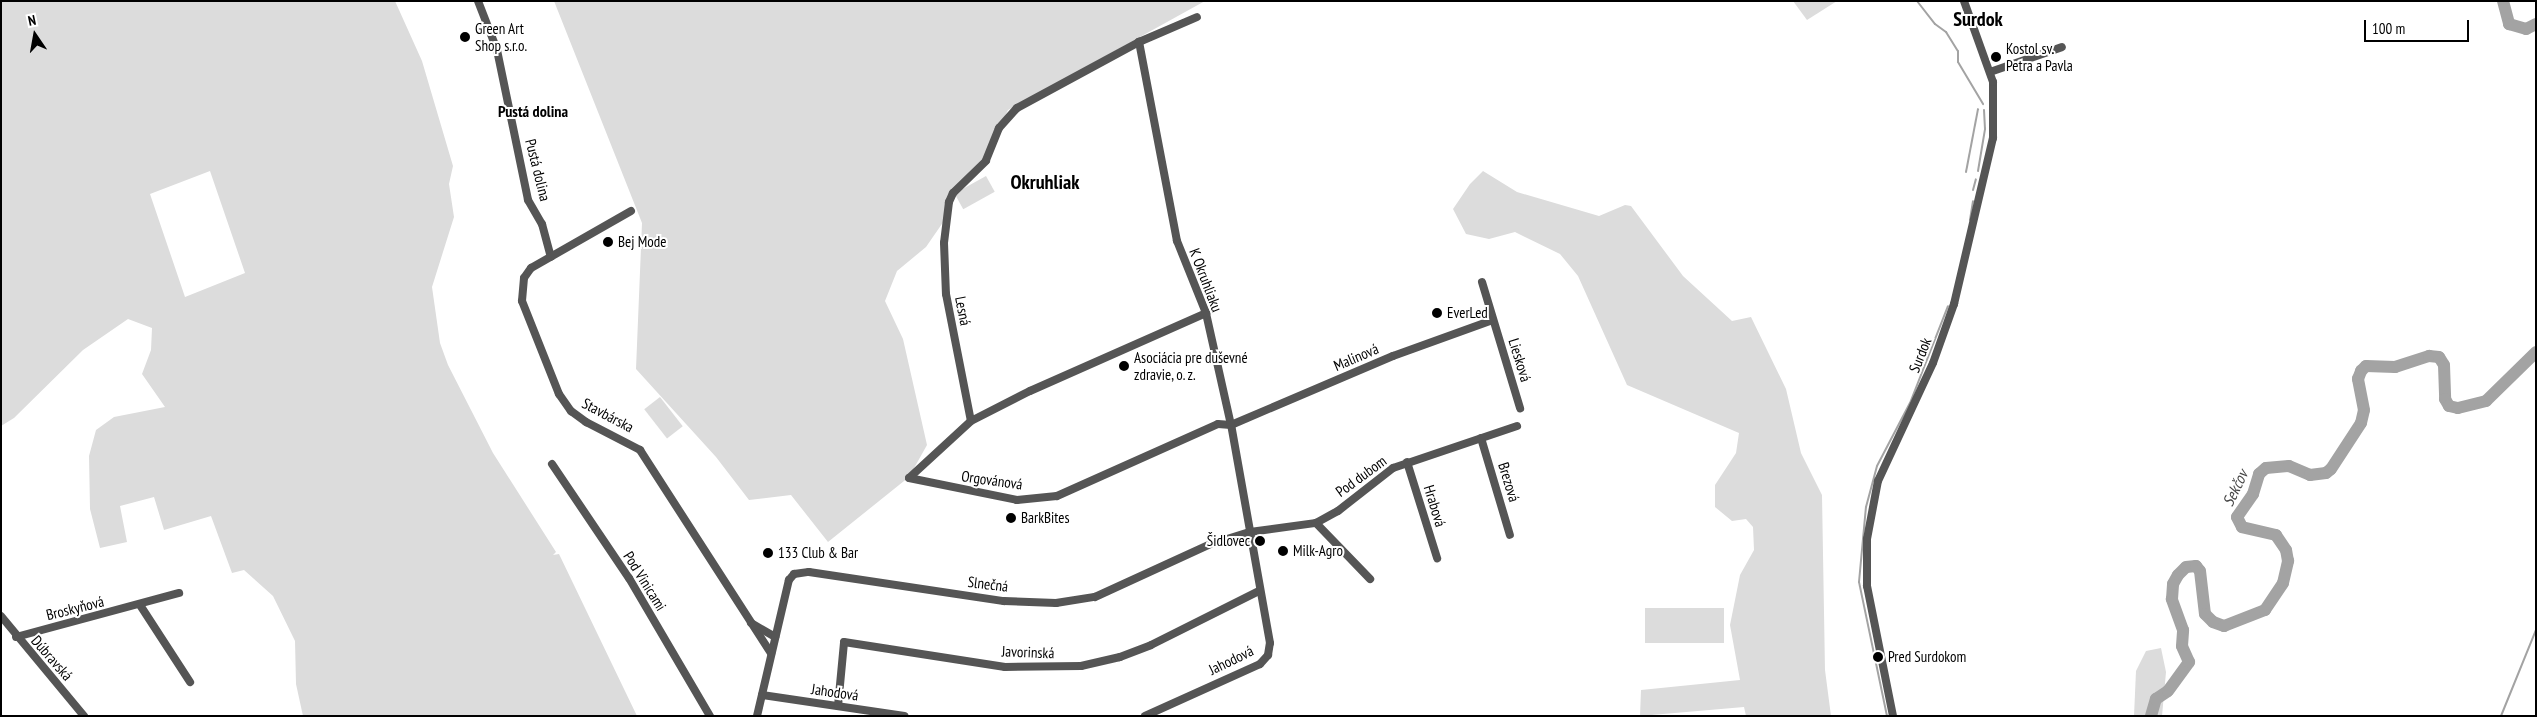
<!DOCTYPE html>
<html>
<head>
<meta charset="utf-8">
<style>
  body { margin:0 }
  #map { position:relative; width:2537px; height:717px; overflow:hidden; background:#fff; font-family:"PT Sans Narrow",sans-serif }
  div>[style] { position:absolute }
  .green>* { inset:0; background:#dcdcdc; transform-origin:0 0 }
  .stream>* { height:2px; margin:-1px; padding:0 1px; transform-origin:1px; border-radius:1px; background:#a3a3a3 }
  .river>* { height:12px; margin:-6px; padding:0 6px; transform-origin:6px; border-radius:6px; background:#a3a3a3 }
  .street>* { height:8px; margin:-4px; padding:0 4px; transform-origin:4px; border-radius:4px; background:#555 }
  .dots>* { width:14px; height:14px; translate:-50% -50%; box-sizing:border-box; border:2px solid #fff; border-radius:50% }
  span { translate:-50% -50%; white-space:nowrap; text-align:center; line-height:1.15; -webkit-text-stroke:4px #fff; paint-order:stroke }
  .poi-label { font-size:15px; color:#000 }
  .left { translate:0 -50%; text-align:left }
  .right { translate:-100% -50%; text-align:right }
  .street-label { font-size:15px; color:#000 }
  .neighbourhood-label { font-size:16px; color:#000; font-weight:700 }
  .water-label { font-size:16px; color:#444; font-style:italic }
  .district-label { font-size:20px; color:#000; font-weight:700 }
  .frame { position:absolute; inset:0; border:2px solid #000; pointer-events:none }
  .north { position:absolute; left:10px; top:10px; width:50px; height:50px; -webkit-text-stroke:4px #fff; paint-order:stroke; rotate:348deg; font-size:14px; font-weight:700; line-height:20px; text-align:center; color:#000 }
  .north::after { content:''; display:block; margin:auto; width:18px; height:22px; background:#000; clip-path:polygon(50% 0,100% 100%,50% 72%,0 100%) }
  .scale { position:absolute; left:2364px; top:20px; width:105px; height:22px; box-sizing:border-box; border:2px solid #000; border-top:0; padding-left:6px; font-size:15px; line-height:18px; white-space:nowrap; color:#000; -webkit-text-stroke:4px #fff; paint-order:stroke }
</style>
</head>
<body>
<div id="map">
  <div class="green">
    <div style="clip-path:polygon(evenodd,1px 1px,395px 1px,422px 61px,453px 166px,449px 184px,454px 217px,432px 287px,440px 343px,448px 365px,493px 453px,556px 552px,553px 555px,559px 554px,637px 716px,303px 716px,296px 684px,295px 641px,273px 596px,244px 570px,232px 573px,211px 516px,164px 530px,154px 497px,120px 506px,127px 542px,100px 548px,90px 509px,89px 456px,96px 430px,114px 417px,165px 407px,142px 374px,151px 350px,152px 328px,128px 319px,83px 350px,14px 418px,1px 426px,1px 1px,210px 171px,245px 273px,185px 297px,150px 194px,210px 171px)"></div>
    <div style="clip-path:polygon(554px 1px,1205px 1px,1008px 110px,984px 160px,952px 192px,946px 218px,926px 247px,897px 271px,885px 301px,903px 339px,927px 445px,909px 477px,828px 542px,791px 495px,749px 500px,716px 457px,636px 369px,642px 223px)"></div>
    <div style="clip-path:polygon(1793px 1px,1837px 1px,1807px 20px)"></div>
    <div style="clip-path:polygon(1483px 171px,1517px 192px,1599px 216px,1625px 205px,1631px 206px,1683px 276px,1732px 321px,1751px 317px,1786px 389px,1801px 453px,1822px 495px,1825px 670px,1831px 716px,1746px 716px,1744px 707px,1640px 716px,1641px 690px,1740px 680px,1730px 625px,1740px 575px,1754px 550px,1753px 527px,1746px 519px,1732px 521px,1715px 507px,1715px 485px,1736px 453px,1739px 433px,1627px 385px,1578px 276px,1560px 254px,1515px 232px,1489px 239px,1466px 234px,1453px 209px,1470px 184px)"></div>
    <div style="left:986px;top:176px;width:18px;height:36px;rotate:61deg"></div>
    <div style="left:660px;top:397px;width:37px;height:20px;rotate:52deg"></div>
    <div style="left:1724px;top:608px;width:35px;height:79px;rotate:90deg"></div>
    <div style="clip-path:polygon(2161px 648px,2166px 672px,2162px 716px,2134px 716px,2136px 671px,2146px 651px)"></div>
  </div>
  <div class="stream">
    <div style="left:1917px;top:1px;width:29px;rotate:52deg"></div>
    <div style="left:1935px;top:24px;width:14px;rotate:36deg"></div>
    <div style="left:1946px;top:32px;width:22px;rotate:58deg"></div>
    <div style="left:1958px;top:51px;width:11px;rotate:90deg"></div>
    <div style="left:1958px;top:62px;width:49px;rotate:59.2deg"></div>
    <div style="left:1978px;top:171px;width:43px;rotate:-80.5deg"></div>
    <div style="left:1985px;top:129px;width:19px;rotate:-93deg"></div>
    <div style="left:1966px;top:172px;width:64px;rotate:-79.2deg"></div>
    <div style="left:1973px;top:190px;width:11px;rotate:-75deg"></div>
    <div style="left:1970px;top:220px;width:19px;rotate:-81deg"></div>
    <div style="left:2528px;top:359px;width:8px;rotate:7deg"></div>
    <div style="left:1887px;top:716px;width:137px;rotate:-101.8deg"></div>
    <div style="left:1859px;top:582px;width:75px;rotate:-84.7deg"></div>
    <div style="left:1866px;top:507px;width:42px;rotate:-75deg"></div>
    <div style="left:1877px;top:466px;width:71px;rotate:-62.4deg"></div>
    <div style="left:1910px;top:403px;width:104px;rotate:-68.6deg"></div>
    <div style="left:2501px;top:716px;width:93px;rotate:-67.9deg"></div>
  </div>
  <div class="river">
    <div style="left:2503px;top:1px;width:24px;rotate:75deg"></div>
    <div style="left:2509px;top:24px;width:18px;rotate:16deg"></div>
    <div style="left:2526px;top:29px;width:11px;rotate:-27deg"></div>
    <div style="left:2151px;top:716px;width:18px;rotate:-74deg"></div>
    <div style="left:2156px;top:699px;width:14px;rotate:-34deg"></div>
    <div style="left:2168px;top:691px;width:36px;rotate:-54deg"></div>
    <div style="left:2189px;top:662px;width:17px;rotate:-114deg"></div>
    <div style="left:2182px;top:646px;width:16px;rotate:-86deg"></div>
    <div style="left:2183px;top:630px;width:33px;rotate:-110deg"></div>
    <div style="left:2172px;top:599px;width:15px;rotate:-86deg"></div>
    <div style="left:2173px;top:584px;width:10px;rotate:-61deg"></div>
    <div style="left:2178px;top:575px;width:11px;rotate:-45deg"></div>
    <div style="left:2186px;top:567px;width:10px;rotate:-6deg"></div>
    <div style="left:2196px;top:566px;width:6px;rotate:51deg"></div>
    <div style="left:2200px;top:571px;width:43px;rotate:83.4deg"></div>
    <div style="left:2205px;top:614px;width:11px;rotate:45deg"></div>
    <div style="left:2213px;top:622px;width:12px;rotate:20deg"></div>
    <div style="left:2224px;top:626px;width:44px;rotate:-21.3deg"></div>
    <div style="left:2265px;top:610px;width:32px;rotate:-56deg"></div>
    <div style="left:2283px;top:583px;width:23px;rotate:-77deg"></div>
    <div style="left:2288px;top:561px;width:11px;rotate:-100deg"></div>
    <div style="left:2286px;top:550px;width:18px;rotate:-124deg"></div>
    <div style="left:2276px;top:535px;width:35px;rotate:-167deg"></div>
    <div style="left:2242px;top:527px;width:11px;rotate:-117deg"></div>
    <div style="left:2237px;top:517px;width:28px;rotate:-55deg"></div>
    <div style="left:2253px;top:494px;width:21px;rotate:-73deg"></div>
    <div style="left:2259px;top:474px;width:9px;rotate:-41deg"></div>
    <div style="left:2266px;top:468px;width:23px;rotate:-5deg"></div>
    <div style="left:2289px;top:466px;width:23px;rotate:23deg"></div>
    <div style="left:2310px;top:475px;width:16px;rotate:-7deg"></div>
    <div style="left:2326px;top:473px;width:6px;rotate:-39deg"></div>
    <div style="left:2331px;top:469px;width:55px;rotate:-56.9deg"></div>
    <div style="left:2361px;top:423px;width:13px;rotate:-77deg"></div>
    <div style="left:2364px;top:410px;width:32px;rotate:-101deg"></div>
    <div style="left:2358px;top:379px;width:9px;rotate:-69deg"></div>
    <div style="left:2361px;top:371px;width:7px;rotate:-45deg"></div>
    <div style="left:2366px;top:366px;width:29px;rotate:2deg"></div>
    <div style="left:2395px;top:367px;width:36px;rotate:-18deg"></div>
    <div style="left:2429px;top:356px;width:10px;rotate:6deg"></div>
    <div style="left:2439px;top:357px;width:9px;rotate:58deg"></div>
    <div style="left:2444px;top:365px;width:34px;rotate:88deg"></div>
    <div style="left:2445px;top:399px;width:8px;rotate:60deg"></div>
    <div style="left:2449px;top:406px;width:9px;rotate:13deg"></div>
    <div style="left:2458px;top:408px;width:29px;rotate:-14deg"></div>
    <div style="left:2486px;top:401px;width:70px;rotate:-44.4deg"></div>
  </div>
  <div class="street">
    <div style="left:478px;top:1px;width:53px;rotate:68.8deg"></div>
    <div style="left:497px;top:50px;width:153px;rotate:78.3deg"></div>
    <div style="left:528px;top:200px;width:28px;rotate:60deg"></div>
    <div style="left:542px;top:224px;width:34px;rotate:75deg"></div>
    <div style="left:1139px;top:42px;width:139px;rotate:151.6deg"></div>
    <div style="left:1017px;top:108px;width:27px;rotate:132deg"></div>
    <div style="left:999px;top:128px;width:35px;rotate:112deg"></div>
    <div style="left:986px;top:161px;width:46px;rotate:135.9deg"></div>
    <div style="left:953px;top:193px;width:10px;rotate:114deg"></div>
    <div style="left:949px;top:202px;width:41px;rotate:97deg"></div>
    <div style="left:944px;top:243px;width:51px;rotate:87.8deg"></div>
    <div style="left:946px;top:294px;width:129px;rotate:78.9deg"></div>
    <div style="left:971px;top:421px;width:66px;rotate:-27deg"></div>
    <div style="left:1030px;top:391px;width:193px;rotate:-23.9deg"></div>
    <div style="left:1990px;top:72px;width:76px;rotate:-19.1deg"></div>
    <div style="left:631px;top:211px;width:115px;rotate:150.3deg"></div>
    <div style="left:531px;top:268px;width:12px;rotate:125deg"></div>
    <div style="left:524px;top:278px;width:23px;rotate:95deg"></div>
    <div style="left:522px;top:301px;width:100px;rotate:68.3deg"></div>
    <div style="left:559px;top:394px;width:21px;rotate:55deg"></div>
    <div style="left:571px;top:411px;width:19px;rotate:36deg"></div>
    <div style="left:586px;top:422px;width:61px;rotate:27.4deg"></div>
    <div style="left:640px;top:450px;width:242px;rotate:57.2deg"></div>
    <div style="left:1482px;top:282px;width:132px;rotate:73.2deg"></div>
    <div style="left:971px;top:421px;width:84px;rotate:137.4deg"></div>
    <div style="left:909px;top:478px;width:110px;rotate:11.5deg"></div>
    <div style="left:1017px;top:500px;width:40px;rotate:-5.7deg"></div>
    <div style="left:1057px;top:496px;width:176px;rotate:-24.1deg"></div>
    <div style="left:1218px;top:424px;width:13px;rotate:4deg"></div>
    <div style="left:1231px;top:425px;width:176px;rotate:-23.1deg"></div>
    <div style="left:1393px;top:356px;width:106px;rotate:-19.8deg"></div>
    <div style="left:1481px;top:438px;width:101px;rotate:73.4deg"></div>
    <div style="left:1407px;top:462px;width:101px;rotate:72.6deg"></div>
    <div style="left:552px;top:464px;width:138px;rotate:56deg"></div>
    <div style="left:629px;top:578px;width:160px;rotate:59.6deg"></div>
    <div style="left:1316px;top:523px;width:78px;rotate:46deg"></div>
    <div style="left:140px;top:605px;width:92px;rotate:57deg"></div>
    <div style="left:1px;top:616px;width:130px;rotate:50.3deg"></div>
    <div style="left:751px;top:623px;width:28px;rotate:30deg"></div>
    <div style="left:16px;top:637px;width:169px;rotate:-15.1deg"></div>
    <div style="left:762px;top:695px;width:144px;rotate:8.4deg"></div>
    <div style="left:838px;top:706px;width:64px;rotate:-84.6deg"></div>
    <div style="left:844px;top:642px;width:163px;rotate:8.8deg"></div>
    <div style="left:1005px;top:667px;width:76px;rotate:-0.8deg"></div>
    <div style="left:1081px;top:666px;width:40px;rotate:-13deg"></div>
    <div style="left:1120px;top:657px;width:33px;rotate:-21deg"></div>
    <div style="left:1151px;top:645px;width:121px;rotate:-26.6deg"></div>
    <div style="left:757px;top:716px;width:140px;rotate:-76.8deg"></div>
    <div style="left:789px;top:580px;width:8px;rotate:-50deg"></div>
    <div style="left:794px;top:574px;width:15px;rotate:-8deg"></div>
    <div style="left:809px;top:572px;width:197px;rotate:8.5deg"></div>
    <div style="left:1004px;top:601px;width:52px;rotate:2.2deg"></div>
    <div style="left:1056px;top:603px;width:39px;rotate:-9deg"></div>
    <div style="left:1095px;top:597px;width:128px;rotate:-24.6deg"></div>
    <div style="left:1211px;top:544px;width:41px;rotate:-17.1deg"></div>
    <div style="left:1250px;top:532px;width:67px;rotate:-7.8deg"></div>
    <div style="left:1316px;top:523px;width:25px;rotate:-29deg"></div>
    <div style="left:1338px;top:511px;width:70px;rotate:-38deg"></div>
    <div style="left:1393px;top:468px;width:131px;rotate:-18.7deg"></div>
    <div style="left:1145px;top:716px;width:126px;rotate:-24.3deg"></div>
    <div style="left:1260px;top:664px;width:12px;rotate:-48deg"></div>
    <div style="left:1268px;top:655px;width:12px;rotate:-81deg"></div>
    <div style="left:1270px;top:643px;width:221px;rotate:-100.1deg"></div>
    <div style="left:1231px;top:425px;width:115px;rotate:-102.6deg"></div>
    <div style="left:1206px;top:313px;width:78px;rotate:-111.9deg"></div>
    <div style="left:1177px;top:241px;width:203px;rotate:-100.8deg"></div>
    <div style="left:1139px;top:42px;width:63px;rotate:-23.3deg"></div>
    <div style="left:1893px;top:716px;width:133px;rotate:-101.3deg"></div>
    <div style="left:1867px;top:586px;width:47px;rotate:-90deg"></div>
    <div style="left:1867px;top:539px;width:59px;rotate:-79.3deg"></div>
    <div style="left:1878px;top:481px;width:130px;rotate:-65deg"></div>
    <div style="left:1933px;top:363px;width:63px;rotate:-70.4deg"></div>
    <div style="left:1954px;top:304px;width:171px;rotate:-76.8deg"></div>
    <div style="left:1993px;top:138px;width:56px;rotate:-90deg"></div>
    <div style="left:1993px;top:82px;width:86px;rotate:-109.7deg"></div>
  </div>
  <div class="dots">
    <div style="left:465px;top:37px;background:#000"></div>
    <div style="left:1996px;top:57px;background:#000"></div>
    <div style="left:608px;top:242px;background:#000"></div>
    <div style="left:1437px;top:313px;background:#000"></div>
    <div style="left:1124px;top:366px;background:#000"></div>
    <div style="left:1011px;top:518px;background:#000"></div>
    <div style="left:1260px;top:541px;background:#000"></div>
    <div style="left:1283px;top:551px;background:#000"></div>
    <div style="left:768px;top:553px;background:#000"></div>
    <div style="left:1878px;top:657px;background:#000"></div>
  </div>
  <div class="poi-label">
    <span class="left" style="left:475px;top:37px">Green Art<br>Shop s.r.o.</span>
    <span class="left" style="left:2006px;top:57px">Kostol sv.<br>Petra a Pavla</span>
    <span class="left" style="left:618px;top:242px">Bej Mode</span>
    <span class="left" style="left:1447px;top:313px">EverLed</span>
    <span class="left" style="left:1134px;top:366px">Asociácia pre duševné<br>zdravie, o. z.</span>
    <span class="left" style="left:1021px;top:518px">BarkBites</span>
    <span class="right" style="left:1250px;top:541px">Šidlovec</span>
    <span class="left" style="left:1293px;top:551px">Milk-Agro</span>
    <span class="left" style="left:778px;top:553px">133 Club &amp; Bar</span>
    <span class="left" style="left:1888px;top:657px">Pred Surdokom</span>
  </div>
  <div class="street-label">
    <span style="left:538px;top:170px;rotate:76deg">Pustá dolina</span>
    <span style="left:1206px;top:280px;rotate:69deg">K Okruhliaku</span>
    <span style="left:963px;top:311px;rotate:79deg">Lesná</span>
    <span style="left:1920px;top:355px;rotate:-68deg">Surdok</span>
    <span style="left:1356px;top:357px;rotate:-23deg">Malinová</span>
    <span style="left:1520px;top:360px;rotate:73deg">Liesková</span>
    <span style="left:608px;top:415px;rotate:28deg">Stavbárska</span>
    <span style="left:1361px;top:476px;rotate:-36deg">Pod dubom</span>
    <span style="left:992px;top:480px;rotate:8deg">Orgovánová</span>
    <span style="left:1509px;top:482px;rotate:73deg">Brezová</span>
    <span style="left:1435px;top:506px;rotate:73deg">Hrabová</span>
    <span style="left:645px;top:581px;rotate:58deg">Pod Vinicami</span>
    <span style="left:988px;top:584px;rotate:7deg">Slnečná</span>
    <span style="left:75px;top:608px;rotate:-14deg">Broskyňová</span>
    <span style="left:1028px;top:652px;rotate:2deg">Javorinská</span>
    <span style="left:52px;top:658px;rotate:49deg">Dúbravská</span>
    <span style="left:1231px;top:660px;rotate:-26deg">Jahodová</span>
    <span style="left:835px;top:692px;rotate:8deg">Jahodová</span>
  </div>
  <div class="neighbourhood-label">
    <span style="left:533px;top:111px">Pustá dolina</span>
  </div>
  <div class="water-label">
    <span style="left:2235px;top:488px;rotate:-64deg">Sekčov</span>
  </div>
  <div class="district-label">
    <span style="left:1978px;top:19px">Surdok</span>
    <span style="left:1045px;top:182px">Okruhliak</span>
  </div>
  <div class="frame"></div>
  <div class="north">N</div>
  <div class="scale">100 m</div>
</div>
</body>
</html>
